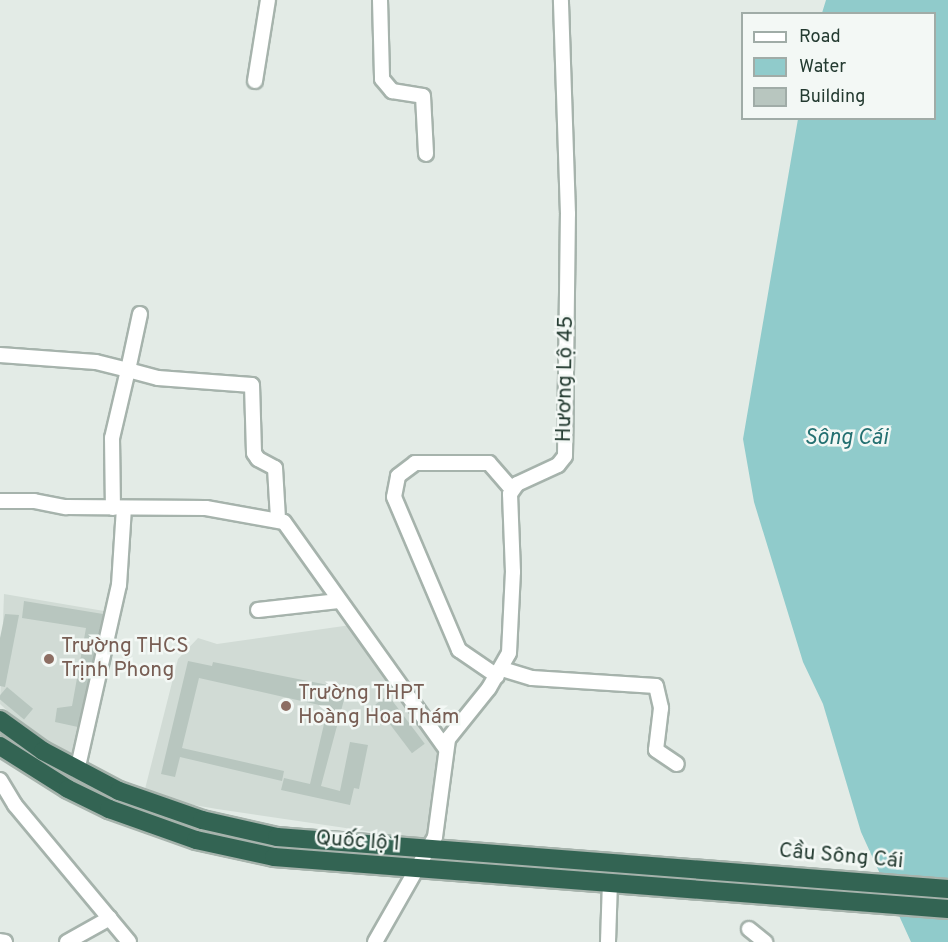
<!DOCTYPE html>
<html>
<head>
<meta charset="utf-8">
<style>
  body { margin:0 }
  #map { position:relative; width:948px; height:942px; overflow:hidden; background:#e3ebe6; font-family:Overpass,sans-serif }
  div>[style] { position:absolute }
  .built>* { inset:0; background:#d1dbd5 }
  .water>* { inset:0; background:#90cbcb }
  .building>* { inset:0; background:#b8c6bf; transform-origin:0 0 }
  .roads { filter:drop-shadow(2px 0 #a6b3ac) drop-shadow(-2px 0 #a6b3ac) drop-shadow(0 2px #a6b3ac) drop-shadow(0 -2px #a6b3ac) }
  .minor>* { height:14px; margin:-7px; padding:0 7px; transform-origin:7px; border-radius:7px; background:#fff }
  .highway>* { height:18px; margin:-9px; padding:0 9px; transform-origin:9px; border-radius:9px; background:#336453 }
  .dots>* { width:16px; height:16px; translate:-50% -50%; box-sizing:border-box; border:3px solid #f3f8f5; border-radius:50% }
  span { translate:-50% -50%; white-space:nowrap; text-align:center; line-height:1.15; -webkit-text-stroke:5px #f3f8f5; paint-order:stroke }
  .street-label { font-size:21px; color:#243b31 }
  .education-label { font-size:21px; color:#785e54 }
  .left { translate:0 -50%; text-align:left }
  .water-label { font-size:22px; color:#247071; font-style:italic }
  .legend { position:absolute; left:741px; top:12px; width:195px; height:108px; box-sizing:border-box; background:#f3f8f5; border:2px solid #a0aca7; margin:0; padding:8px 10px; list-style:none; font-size:18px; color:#243b31 }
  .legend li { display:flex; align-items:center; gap:12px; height:30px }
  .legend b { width:30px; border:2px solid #a0aca7 }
</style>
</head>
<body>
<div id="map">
  <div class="built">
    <div style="clip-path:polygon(4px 594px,110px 612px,76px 755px,41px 742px,0 704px)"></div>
    <div style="clip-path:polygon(351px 625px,438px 753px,427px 840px,217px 809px,182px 803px,145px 789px,178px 659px,198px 638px,217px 644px)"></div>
  </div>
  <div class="water">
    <div style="clip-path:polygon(826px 0,948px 0,948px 942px,911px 942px,861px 832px,823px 704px,803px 662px,754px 502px,743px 439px,798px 119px,934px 118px,934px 14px,822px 13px)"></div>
  </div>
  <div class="building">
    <div style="clip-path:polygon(24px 601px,103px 614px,78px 727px,55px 722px,57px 708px,72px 706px,86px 628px,22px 618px)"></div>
    <div style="clip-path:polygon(5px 614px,19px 615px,5px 687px,0 686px,0 638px)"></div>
    <div style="clip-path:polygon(188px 661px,212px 666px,213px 662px,328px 685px,327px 692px,345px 696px,321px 786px,340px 791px,350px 742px,368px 745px,359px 789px,354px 788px,350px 805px,281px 790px,284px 778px,310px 784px,328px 707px,199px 678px,182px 748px,284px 771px,282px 781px,180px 757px,175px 777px,161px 774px)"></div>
    <div style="left:7px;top:687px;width:34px;height:14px;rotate:40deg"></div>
    <div style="left:388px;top:695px;width:61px;height:16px;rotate:53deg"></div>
  </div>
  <div class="roads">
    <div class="minor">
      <div style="left:380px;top:0;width:79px;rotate:88.5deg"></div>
      <div style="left:382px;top:79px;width:16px;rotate:50deg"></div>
      <div style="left:392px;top:91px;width:31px;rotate:9deg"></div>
      <div style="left:423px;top:96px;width:58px;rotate:87deg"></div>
      <div style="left:255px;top:81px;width:82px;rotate:-80.9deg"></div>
      <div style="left:140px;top:314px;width:57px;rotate:102.1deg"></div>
      <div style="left:128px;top:370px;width:31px;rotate:15deg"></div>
      <div style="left:158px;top:378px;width:94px;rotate:4.3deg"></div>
      <div style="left:252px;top:385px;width:68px;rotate:88.3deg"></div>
      <div style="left:254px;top:453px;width:7px;rotate:56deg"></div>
      <div style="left:258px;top:459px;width:19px;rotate:28deg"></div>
      <div style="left:275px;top:468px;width:51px;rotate:86.6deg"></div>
      <div style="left:0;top:355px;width:96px;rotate:4.2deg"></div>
      <div style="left:96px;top:362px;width:33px;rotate:14deg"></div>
      <div style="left:128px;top:370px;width:70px;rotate:103.2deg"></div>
      <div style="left:112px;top:438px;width:70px;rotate:89.2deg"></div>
      <div style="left:0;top:501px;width:34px"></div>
      <div style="left:34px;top:501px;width:33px;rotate:11deg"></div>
      <div style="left:66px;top:507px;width:140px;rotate:0.4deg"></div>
      <div style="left:206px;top:508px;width:79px;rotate:10.2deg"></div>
      <div style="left:284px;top:522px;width:277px;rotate:54.5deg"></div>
      <div style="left:258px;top:610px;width:81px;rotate:-6.4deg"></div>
      <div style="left:502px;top:669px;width:31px;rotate:17deg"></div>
      <div style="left:532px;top:678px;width:124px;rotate:3.7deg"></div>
      <div style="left:656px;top:686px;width:23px;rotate:77deg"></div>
      <div style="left:661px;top:708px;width:42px;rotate:96.8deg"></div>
      <div style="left:656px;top:750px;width:25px;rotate:34deg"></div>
      <div style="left:497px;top:676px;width:46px;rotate:-145.6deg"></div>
      <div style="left:459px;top:650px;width:166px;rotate:-113deg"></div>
      <div style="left:394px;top:497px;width:21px;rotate:-79deg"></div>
      <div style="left:398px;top:476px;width:21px;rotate:-37deg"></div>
      <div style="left:415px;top:463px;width:74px"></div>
      <div style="left:489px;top:463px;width:35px;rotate:49deg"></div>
      <div style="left:77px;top:771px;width:191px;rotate:-77.3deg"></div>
      <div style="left:119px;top:585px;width:77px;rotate:-86.3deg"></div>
      <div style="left:0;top:780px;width:29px;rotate:59deg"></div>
      <div style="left:15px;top:805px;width:178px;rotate:50.2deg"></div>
      <div style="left:749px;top:929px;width:21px;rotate:39deg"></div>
      <div style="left:0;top:941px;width:5px;rotate:11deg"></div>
      <div style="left:67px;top:942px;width:49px;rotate:-29.2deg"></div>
      <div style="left:375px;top:942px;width:121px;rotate:-60.3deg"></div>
      <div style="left:435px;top:837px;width:99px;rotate:-82.4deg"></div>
      <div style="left:448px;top:739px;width:65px;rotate:-51.2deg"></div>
      <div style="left:489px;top:688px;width:40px;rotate:-60.3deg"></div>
      <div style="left:509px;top:653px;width:81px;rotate:-87.2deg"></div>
      <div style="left:513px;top:572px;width:78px;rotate:-92.2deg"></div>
      <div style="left:510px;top:494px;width:12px;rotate:-55deg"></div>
      <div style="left:517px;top:484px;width:45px;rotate:-24.9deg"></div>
      <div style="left:558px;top:465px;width:11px;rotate:-52deg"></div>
      <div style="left:565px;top:456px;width:242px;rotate:-89.3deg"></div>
      <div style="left:568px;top:214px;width:214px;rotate:-91.9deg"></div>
      <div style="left:608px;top:942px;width:61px;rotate:-88.1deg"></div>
    </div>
    <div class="highway">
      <div style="left:0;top:720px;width:53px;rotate:35.8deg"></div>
      <div style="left:43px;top:751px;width:86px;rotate:27.8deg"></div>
      <div style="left:119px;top:791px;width:88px;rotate:19.3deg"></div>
      <div style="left:202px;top:820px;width:77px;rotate:12.8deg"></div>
      <div style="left:277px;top:837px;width:673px;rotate:4.43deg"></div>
      <div style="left:0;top:746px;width:80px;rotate:32.3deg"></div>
      <div style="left:68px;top:789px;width:46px;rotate:26deg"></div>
      <div style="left:109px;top:809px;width:92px;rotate:19.6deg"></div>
      <div style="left:196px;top:840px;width:80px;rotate:12.3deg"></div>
      <div style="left:274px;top:857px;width:676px;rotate:4.41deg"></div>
    </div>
  </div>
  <div class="dots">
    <div style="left:49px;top:659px;background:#8d6e63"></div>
    <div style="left:286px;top:706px;background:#8d6e63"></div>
  </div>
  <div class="street-label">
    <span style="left:566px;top:379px;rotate:-89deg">Hương Lộ 45</span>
    <span style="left:358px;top:842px;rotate:4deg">Quốc lộ 1</span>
    <span style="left:841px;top:857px;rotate:5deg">Cầu Sông Cái</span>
  </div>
  <div class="education-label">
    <span class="left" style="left:61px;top:659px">Trường THCS<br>Trịnh Phong</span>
    <span class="left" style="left:298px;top:706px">Trường THPT<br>Hoàng Hoa Thám</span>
  </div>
  <div class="water-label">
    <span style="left:846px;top:439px">Sông Cái</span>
  </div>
  <ul class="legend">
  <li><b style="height:8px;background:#fff"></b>Road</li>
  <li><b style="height:16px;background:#90cbcb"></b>Water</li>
  <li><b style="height:16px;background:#b8c6bf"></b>Building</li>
  </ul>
</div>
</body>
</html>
